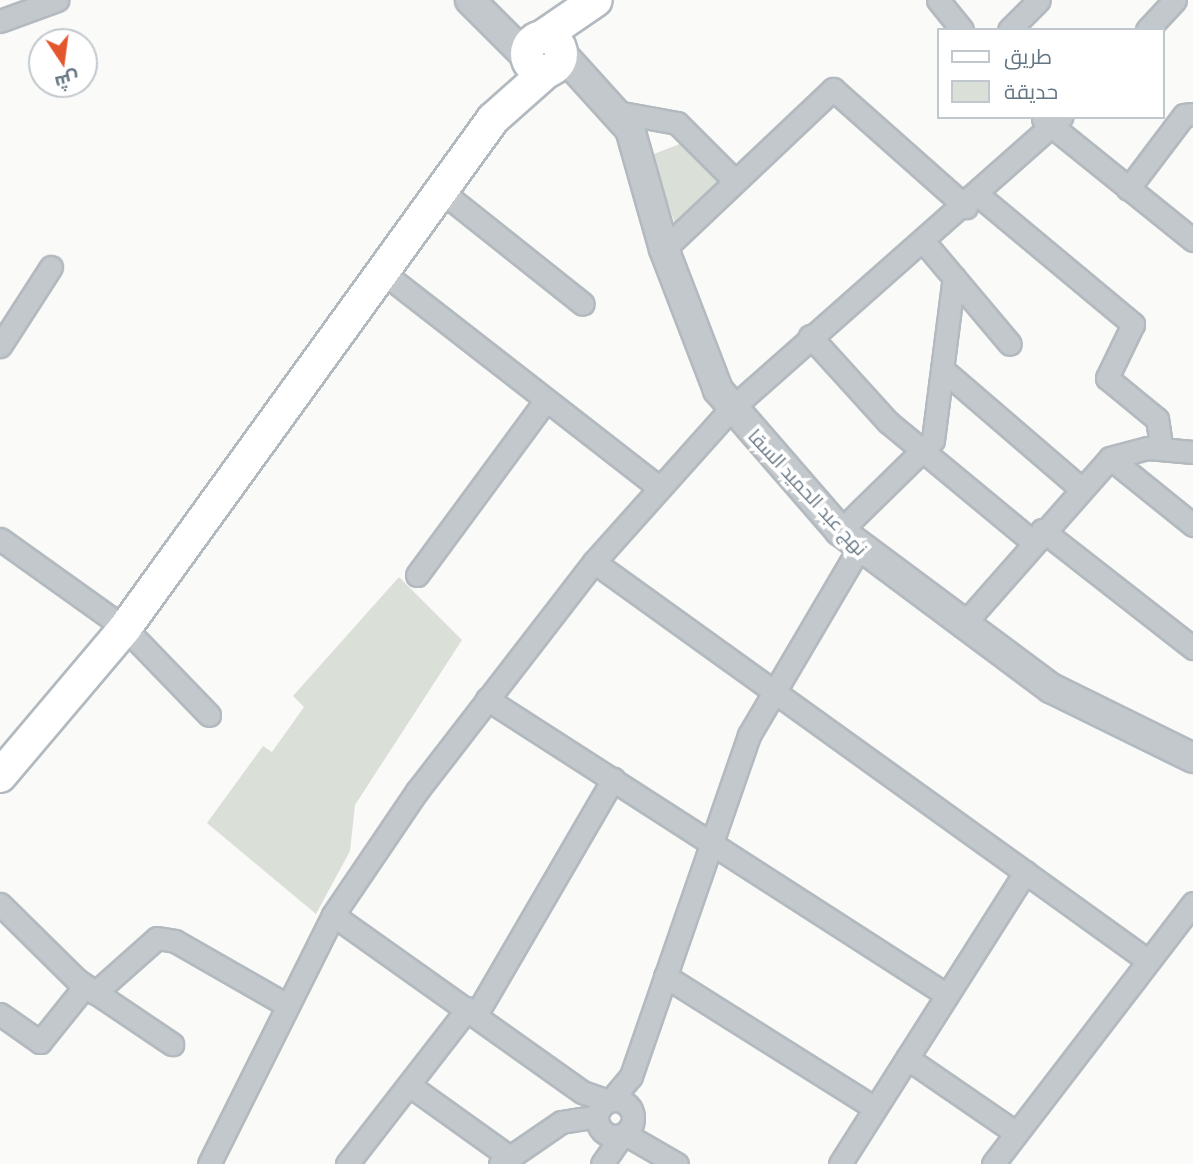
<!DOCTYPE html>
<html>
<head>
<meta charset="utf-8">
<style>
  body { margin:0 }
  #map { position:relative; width:1193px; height:1164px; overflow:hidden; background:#fafaf8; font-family:"Exo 2",Cairo,sans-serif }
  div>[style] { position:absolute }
  .green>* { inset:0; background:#dadfd7 }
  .roads { filter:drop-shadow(2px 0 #b3babf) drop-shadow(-2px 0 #b3babf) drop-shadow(0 2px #b3babf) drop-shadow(0 -2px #b3babf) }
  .minor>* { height:21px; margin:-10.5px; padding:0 10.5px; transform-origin:10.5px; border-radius:10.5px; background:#c3c8cc }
  .minor>.ring { margin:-10.5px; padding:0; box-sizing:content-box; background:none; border:21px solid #c3c8cc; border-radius:50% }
  .tertiary>* { height:28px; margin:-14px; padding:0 14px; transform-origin:14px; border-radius:14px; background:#c3c8cc }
  .secondary>* { height:32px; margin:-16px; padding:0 16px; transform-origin:16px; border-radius:16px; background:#fff }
  .secondary>.ring { margin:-16px; padding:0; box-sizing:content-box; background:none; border:32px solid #fff; border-radius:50% }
  span { translate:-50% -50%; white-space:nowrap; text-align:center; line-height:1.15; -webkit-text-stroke:7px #fff; paint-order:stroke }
  .street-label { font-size:19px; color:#657683 }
  .legend { position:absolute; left:937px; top:28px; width:228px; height:91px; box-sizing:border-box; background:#fff; border:2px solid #c1c8cd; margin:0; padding:9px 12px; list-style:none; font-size:21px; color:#657683 }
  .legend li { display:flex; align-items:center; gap:14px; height:35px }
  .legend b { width:35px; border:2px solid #c1c8cd }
  .north { position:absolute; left:28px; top:28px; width:70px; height:70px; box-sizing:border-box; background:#fff; border:2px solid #c1c8cd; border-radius:50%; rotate:167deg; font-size:19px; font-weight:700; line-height:28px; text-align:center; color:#657683 }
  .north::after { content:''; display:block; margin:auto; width:24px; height:32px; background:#e4572e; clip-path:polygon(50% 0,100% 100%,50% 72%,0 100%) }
</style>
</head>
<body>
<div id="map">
  <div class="green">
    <div style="clip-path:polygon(685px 142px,720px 180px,675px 224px,651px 155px)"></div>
    <div style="clip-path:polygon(399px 577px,462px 640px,355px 805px,350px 851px,316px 914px,207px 823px,263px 746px,272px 752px,304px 707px,293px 696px)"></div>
  </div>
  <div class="roads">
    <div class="minor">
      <div style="left:938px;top:0;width:38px;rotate:51deg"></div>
      <div style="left:0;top:21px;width:61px;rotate:-20.2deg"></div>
      <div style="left:1009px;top:30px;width:42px;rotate:-45deg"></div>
      <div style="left:1147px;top:30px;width:41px;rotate:-47deg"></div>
      <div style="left:622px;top:113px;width:56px;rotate:10.3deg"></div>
      <div style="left:677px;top:123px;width:81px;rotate:45deg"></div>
      <div style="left:1043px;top:119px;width:193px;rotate:38.9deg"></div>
      <div style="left:1128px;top:189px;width:93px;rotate:-52.9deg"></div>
      <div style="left:1184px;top:115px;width:9px;rotate:-6deg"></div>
      <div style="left:441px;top:191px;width:181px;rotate:38.5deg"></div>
      <div style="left:978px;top:195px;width:202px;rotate:39.8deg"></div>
      <div style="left:1133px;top:324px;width:60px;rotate:115.7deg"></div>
      <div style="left:1107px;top:378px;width:65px;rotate:39.4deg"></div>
      <div style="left:1157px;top:419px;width:30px;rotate:81deg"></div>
      <div style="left:924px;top:242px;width:133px;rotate:49.9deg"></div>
      <div style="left:664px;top:249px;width:233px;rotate:-43.4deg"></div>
      <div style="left:833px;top:89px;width:178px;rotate:41.6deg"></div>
      <div style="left:381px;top:271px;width:350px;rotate:37.9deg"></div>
      <div style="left:810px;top:336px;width:116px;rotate:47.8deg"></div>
      <div style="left:888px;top:422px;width:188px;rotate:39.6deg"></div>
      <div style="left:0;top:346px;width:94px;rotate:-57.2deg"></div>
      <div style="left:942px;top:369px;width:181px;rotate:40.7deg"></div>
      <div style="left:1110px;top:458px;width:107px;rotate:38.9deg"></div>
      <div style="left:1042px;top:530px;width:192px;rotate:38deg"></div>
      <div style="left:840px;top:531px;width:130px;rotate:-44.4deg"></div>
      <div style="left:933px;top:440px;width:164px;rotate:-82.7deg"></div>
      <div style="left:0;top:539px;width:153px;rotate:35.5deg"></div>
      <div style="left:125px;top:628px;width:121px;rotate:46deg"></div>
      <div style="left:594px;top:562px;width:681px;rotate:35.74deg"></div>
      <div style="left:417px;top:575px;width:217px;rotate:-53.6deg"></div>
      <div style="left:962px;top:626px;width:224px;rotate:-48.6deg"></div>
      <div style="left:1110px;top:458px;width:39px;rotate:-15deg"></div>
      <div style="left:1148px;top:448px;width:45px;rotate:5.1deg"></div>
      <div style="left:487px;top:699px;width:547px;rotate:32.76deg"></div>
      <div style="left:0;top:904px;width:108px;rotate:44.6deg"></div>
      <div style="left:77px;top:980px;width:115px;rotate:34deg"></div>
      <div style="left:333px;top:915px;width:305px;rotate:35.4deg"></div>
      <div style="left:582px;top:1092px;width:28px;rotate:19deg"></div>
      <div style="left:665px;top:976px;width:248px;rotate:32.2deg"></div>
      <div style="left:95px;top:993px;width:83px;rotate:-41.6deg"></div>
      <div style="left:157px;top:938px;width:18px;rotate:9deg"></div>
      <div style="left:175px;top:941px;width:127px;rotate:29.8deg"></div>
      <div style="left:477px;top:1013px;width:271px;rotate:-59.8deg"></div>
      <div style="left:0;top:1014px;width:49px;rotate:35deg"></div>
      <div style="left:40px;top:1042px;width:72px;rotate:-51.2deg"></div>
      <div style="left:907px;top:1058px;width:132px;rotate:34.5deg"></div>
      <div style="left:409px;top:1085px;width:122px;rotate:35.6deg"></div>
      <div class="ring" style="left:597px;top:1100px;width:15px;height:15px"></div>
      <div style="left:611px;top:1100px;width:31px;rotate:-50deg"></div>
      <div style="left:631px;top:1076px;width:361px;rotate:-70.9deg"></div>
      <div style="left:749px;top:735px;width:215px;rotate:-59.5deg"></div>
      <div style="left:625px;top:1134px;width:60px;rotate:30deg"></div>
      <div style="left:209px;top:1164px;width:278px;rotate:-63.5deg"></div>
      <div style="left:333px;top:915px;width:150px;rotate:-55.9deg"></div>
      <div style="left:417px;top:791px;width:289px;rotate:-52.3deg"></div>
      <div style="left:594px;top:562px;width:205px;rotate:-48.2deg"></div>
      <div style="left:731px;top:409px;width:441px;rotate:-41.5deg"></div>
      <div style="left:347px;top:1164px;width:197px;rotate:-52.2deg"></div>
      <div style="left:500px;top:1164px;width:74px;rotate:-34.5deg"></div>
      <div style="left:561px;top:1122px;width:36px;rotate:-9deg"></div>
      <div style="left:602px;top:1164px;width:35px;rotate:-55deg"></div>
      <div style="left:840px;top:1164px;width:346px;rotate:-57.6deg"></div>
      <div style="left:993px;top:1164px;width:329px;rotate:-52.5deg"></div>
    </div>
    <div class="tertiary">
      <div style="left:470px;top:0;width:81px;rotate:45deg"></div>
      <div style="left:561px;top:53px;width:103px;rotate:47.8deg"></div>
      <div style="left:630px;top:129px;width:125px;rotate:74.2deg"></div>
      <div style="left:664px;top:249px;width:151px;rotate:69deg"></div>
      <div style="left:718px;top:390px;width:186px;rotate:49.1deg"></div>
      <div style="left:840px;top:531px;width:263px;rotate:36.7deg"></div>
      <div style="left:1051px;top:688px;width:158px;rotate:26.2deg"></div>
    </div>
    <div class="secondary">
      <div class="ring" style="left:527px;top:37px;width:2px;height:2px"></div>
      <div style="left:542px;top:37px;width:65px;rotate:-34.4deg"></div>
      <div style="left:0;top:776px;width:194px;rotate:-49.8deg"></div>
      <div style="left:125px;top:628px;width:628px;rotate:-54.13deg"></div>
      <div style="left:493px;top:119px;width:72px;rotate:-41.6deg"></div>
    </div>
  </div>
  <div class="street-label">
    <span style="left:808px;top:492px;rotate:47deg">نهج عبد الحميد السقا</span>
  </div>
  <ul class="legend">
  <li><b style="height:9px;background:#fff"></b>طريق</li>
  <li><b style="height:19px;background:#dadfd7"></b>حديقة</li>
  </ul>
  <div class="north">ش</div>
</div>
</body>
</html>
